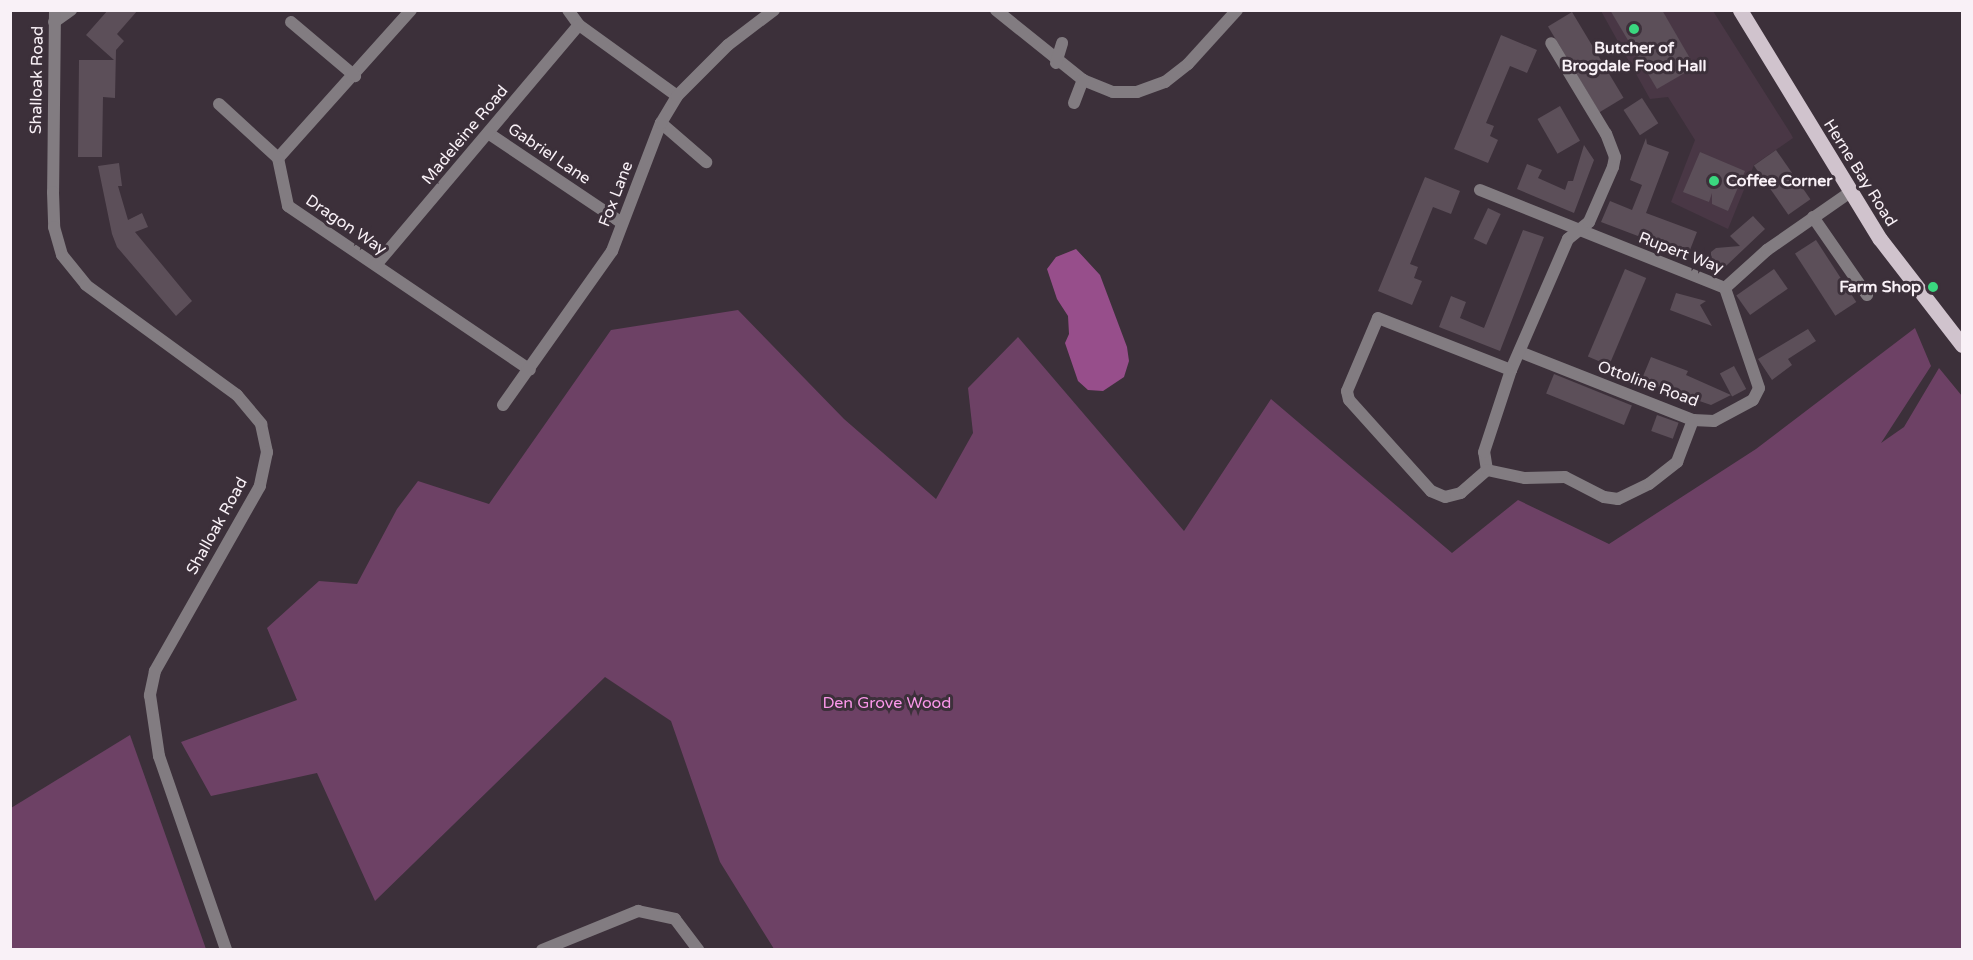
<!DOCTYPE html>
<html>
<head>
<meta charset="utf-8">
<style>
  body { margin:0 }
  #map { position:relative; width:1973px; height:960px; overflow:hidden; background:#3c303a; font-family:"Varela Round",sans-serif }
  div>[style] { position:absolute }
  .built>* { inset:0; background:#493745 }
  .green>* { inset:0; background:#6d4165 }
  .water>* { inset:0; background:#974e8b }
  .building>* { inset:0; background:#5c4f59; transform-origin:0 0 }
  .minor>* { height:12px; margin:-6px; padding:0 6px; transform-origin:6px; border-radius:6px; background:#827c81 }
  .tertiary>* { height:12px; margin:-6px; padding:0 6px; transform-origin:6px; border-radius:6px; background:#827c81 }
  .primary>* { height:15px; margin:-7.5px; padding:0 7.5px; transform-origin:7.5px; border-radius:7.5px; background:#d0c3cd }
  .dots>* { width:16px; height:16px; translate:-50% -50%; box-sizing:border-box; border:3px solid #3c303a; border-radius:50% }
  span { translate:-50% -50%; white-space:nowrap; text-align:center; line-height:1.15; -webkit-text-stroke:6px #3c303a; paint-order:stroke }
  .poi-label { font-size:16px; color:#f9f1f7; font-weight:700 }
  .left { translate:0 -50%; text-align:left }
  .right { translate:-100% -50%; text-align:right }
  .street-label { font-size:16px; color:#f9f1f7 }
  .park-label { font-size:16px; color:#fb97ea }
  .frame { position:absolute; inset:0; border:12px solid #f9f1f7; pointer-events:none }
</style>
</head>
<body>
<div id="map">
  <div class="built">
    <div style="clip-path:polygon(1601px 11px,1713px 11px,1791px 134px,1793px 138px,1754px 165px,1728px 229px,1671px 202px,1695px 140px,1668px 97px,1650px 99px)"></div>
  </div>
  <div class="green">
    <div style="clip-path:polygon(738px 310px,844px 419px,936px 499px,973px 433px,968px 388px,1018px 337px,1184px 531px,1271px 399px,1452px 553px,1518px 500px,1609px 544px,1756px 449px,1915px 328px,1931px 366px,1881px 443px,1904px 427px,1939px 368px,1962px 396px,1962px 949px,774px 949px,720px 862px,671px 721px,605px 677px,375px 901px,317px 773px,211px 796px,181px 742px,297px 700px,267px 628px,319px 581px,357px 584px,397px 509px,418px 481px,489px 504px,611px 330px)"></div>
    <div style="clip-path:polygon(130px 735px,206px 949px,11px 949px,11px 808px)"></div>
  </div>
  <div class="water">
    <div style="clip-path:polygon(1076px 249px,1100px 275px,1127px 347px,1129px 361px,1124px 377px,1103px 391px,1088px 390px,1078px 381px,1065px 343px,1069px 334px,1068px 316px,1057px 299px,1047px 269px,1056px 257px)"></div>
  </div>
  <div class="building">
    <div style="clip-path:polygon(108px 10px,138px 10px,117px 34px,124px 41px,116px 50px,115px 98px,103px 97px,102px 157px,78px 157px,79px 60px,114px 60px,86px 35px)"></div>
    <div style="clip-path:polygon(1610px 10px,1662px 10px,1695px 67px,1657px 89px)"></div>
    <div style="left:1572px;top:12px;width:100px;height:28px;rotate:59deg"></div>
    <div style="clip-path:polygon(1501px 35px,1537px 50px,1527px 73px,1510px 66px,1486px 123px,1494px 126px,1490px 136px,1498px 140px,1488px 163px,1454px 149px)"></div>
    <div style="left:1642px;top:98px;width:30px;height:22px;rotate:57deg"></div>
    <div style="left:1560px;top:106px;width:40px;height:26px;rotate:60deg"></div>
    <div style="clip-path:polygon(1646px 138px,1647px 144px,1669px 152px,1646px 213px,1697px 232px,1688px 255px,1601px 222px,1610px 201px,1632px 210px,1642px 185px,1630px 180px)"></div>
    <div style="clip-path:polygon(1584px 145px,1594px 160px,1574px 213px,1517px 189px,1527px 164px,1542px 170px,1538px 178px,1565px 190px,1568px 181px,1573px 181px)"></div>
    <div style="left:1776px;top:150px;width:60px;height:27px;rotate:55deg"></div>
    <div style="clip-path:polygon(1700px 152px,1745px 171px,1728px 211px,1712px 204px,1712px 193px,1709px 202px,1683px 192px)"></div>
    <div style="clip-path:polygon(119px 163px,122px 186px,118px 186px,128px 220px,142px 213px,148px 227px,135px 232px,192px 301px,176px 316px,117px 247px,112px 234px,98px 166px)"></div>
    <div style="clip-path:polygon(1425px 177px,1460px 191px,1451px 214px,1433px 207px,1410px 264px,1418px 267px,1414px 278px,1422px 281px,1412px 305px,1378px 291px)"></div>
    <div style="left:1488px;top:208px;width:14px;height:34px;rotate:25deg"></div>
    <div style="clip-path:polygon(1753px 216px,1765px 229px,1726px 266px,1711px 266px,1711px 252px,1716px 248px,1740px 246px,1730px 236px)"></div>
    <div style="clip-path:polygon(1523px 230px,1544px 237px,1500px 351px,1439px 327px,1451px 296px,1466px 302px,1460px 318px,1484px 328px)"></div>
    <div style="left:1816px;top:240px;width:74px;height:25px;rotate:57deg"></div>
    <div style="left:1625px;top:269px;width:23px;height:95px;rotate:23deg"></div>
    <div style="left:1774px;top:269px;width:24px;height:46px;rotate:55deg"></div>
    <div style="clip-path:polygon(1676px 293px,1706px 301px,1700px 305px,1712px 326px,1670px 310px)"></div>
    <div style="clip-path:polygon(1808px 329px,1816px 341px,1788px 359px,1792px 365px,1772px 380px,1758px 359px)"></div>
    <div style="clip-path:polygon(1651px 357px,1688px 371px,1686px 375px,1731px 395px,1711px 405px,1641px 381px)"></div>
    <div style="left:1734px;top:366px;width:26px;height:16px;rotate:62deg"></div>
    <div style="left:1554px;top:374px;width:84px;height:21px;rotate:22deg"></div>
    <div style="left:1657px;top:415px;width:23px;height:17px;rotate:20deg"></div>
  </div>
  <div class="minor">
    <div style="left:411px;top:10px;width:199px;rotate:131.9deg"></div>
    <div style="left:278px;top:158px;width:49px;rotate:78.2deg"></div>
    <div style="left:288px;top:206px;width:292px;rotate:34.1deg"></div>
    <div style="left:568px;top:10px;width:19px;rotate:54deg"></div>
    <div style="left:579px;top:25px;width:121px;rotate:35.9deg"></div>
    <div style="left:996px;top:10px;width:112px;rotate:38.8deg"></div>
    <div style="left:1083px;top:80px;width:32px;rotate:22deg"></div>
    <div style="left:1113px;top:92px;width:24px"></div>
    <div style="left:1137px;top:92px;width:30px;rotate:-20deg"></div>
    <div style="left:1165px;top:82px;width:29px;rotate:-38deg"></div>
    <div style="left:1188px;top:64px;width:73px;rotate:-47.8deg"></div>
    <div style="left:54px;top:22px;width:21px;rotate:-35deg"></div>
    <div style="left:291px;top:22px;width:84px;rotate:40.2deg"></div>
    <div style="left:1056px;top:63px;width:21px;rotate:-73deg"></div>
    <div style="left:1074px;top:103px;width:25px;rotate:-69deg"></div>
    <div style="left:219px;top:104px;width:80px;rotate:42.5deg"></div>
    <div style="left:661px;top:123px;width:60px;rotate:40.9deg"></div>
    <div style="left:488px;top:133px;width:161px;rotate:33.9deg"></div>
    <div style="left:1480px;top:190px;width:264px;rotate:21.8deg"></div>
    <div style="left:1725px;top:288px;width:57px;rotate:-42.1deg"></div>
    <div style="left:1767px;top:250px;width:100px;rotate:-34.8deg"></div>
    <div style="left:1813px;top:217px;width:95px;rotate:55.3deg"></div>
    <div style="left:376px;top:265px;width:314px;rotate:-49.8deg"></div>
    <div style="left:1520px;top:352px;width:186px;rotate:21.5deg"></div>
    <div style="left:1693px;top:420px;width:21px;rotate:3deg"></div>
    <div style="left:1714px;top:421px;width:44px;rotate:-28.3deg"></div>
    <div style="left:1753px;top:400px;width:13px;rotate:-63deg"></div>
    <div style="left:1759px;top:388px;width:106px;rotate:-108.8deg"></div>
    <div style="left:503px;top:405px;width:189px;rotate:-54.7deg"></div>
    <div style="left:612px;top:251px;width:137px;rotate:-69.1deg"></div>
    <div style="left:661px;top:123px;width:31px;rotate:-59deg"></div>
    <div style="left:677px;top:96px;width:72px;rotate:-45deg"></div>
    <div style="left:728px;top:45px;width:58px;rotate:-37.3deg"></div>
    <div style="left:1487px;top:470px;width:18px;rotate:-99deg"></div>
    <div style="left:1484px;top:452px;width:86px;rotate:-71.8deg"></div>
    <div style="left:1511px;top:370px;width:143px;rotate:-66.5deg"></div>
    <div style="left:1568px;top:239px;width:27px;rotate:-39deg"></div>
    <div style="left:1589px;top:222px;width:60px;rotate:-66.4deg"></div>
    <div style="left:1613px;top:167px;width:10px;rotate:-79deg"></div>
    <div style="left:1615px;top:157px;width:25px;rotate:-111deg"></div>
    <div style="left:1606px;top:134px;width:106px;rotate:-121.1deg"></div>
    <div style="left:1487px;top:470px;width:35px;rotate:139deg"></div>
    <div style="left:1461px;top:493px;width:16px;rotate:166deg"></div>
    <div style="left:1445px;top:497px;width:15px;rotate:-157deg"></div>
    <div style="left:1431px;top:491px;width:122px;rotate:-132deg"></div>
    <div style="left:1349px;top:400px;width:9px;rotate:-103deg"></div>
    <div style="left:1347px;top:391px;width:79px;rotate:-67deg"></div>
    <div style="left:1378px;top:318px;width:143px;rotate:21.4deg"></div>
    <div style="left:1487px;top:470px;width:39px;rotate:12deg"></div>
    <div style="left:1525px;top:478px;width:40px;rotate:-1.4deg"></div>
    <div style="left:1565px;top:477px;width:44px;rotate:27.1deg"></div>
    <div style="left:1604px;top:497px;width:14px;rotate:8deg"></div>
    <div style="left:1618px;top:499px;width:34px;rotate:-26deg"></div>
    <div style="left:1649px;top:484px;width:36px;rotate:-38deg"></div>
    <div style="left:1677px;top:462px;width:45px;rotate:-69.1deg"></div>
    <div style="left:542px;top:950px;width:104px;rotate:-22.1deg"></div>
    <div style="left:638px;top:911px;width:38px;rotate:12deg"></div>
    <div style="left:675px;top:919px;width:39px;rotate:53deg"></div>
  </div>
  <div class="tertiary">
    <div style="left:55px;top:10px;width:182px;rotate:90.6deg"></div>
    <div style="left:53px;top:192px;width:35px;rotate:88deg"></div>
    <div style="left:54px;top:227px;width:29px;rotate:74deg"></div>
    <div style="left:62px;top:255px;width:38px;rotate:51deg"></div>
    <div style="left:86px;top:285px;width:187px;rotate:36.1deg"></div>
    <div style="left:237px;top:395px;width:38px;rotate:50deg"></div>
    <div style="left:261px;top:424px;width:29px;rotate:78deg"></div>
    <div style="left:267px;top:452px;width:35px;rotate:102deg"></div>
    <div style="left:260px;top:486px;width:213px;rotate:119.6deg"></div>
    <div style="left:155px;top:671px;width:25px;rotate:102deg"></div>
    <div style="left:150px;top:695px;width:62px;rotate:81.6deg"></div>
    <div style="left:159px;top:756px;width:205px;rotate:70.9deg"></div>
  </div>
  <div class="primary">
    <div style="left:1740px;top:10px;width:268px;rotate:58.6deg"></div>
    <div style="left:1880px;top:239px;width:134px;rotate:52.3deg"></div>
  </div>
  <div class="dots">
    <div style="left:1634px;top:29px;background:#3ad77f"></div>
    <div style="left:1714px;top:181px;background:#3ad77f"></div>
    <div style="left:1933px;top:287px;background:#3ad77f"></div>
  </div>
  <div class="poi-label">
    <span style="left:1634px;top:57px">Butcher of<br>Brogdale Food Hall</span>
    <span class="left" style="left:1726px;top:181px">Coffee Corner</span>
    <span class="right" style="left:1921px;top:287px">Farm Shop</span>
  </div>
  <div class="street-label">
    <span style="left:37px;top:80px;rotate:-89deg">Shalloak Road</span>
    <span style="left:465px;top:135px;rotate:-50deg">Madeleine Road</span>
    <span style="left:549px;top:154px;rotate:34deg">Gabriel Lane</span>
    <span style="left:1860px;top:173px;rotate:58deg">Herne Bay Road</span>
    <span style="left:616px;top:194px;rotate:-69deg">Fox Lane</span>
    <span style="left:346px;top:225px;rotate:34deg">Dragon Way</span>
    <span style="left:1681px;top:253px;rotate:21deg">Rupert Way</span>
    <span style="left:1648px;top:384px;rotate:20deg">Ottoline Road</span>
    <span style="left:217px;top:526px;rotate:-61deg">Shalloak Road</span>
  </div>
  <div class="park-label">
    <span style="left:887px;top:703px">Den Grove Wood</span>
  </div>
  <div class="frame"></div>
</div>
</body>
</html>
